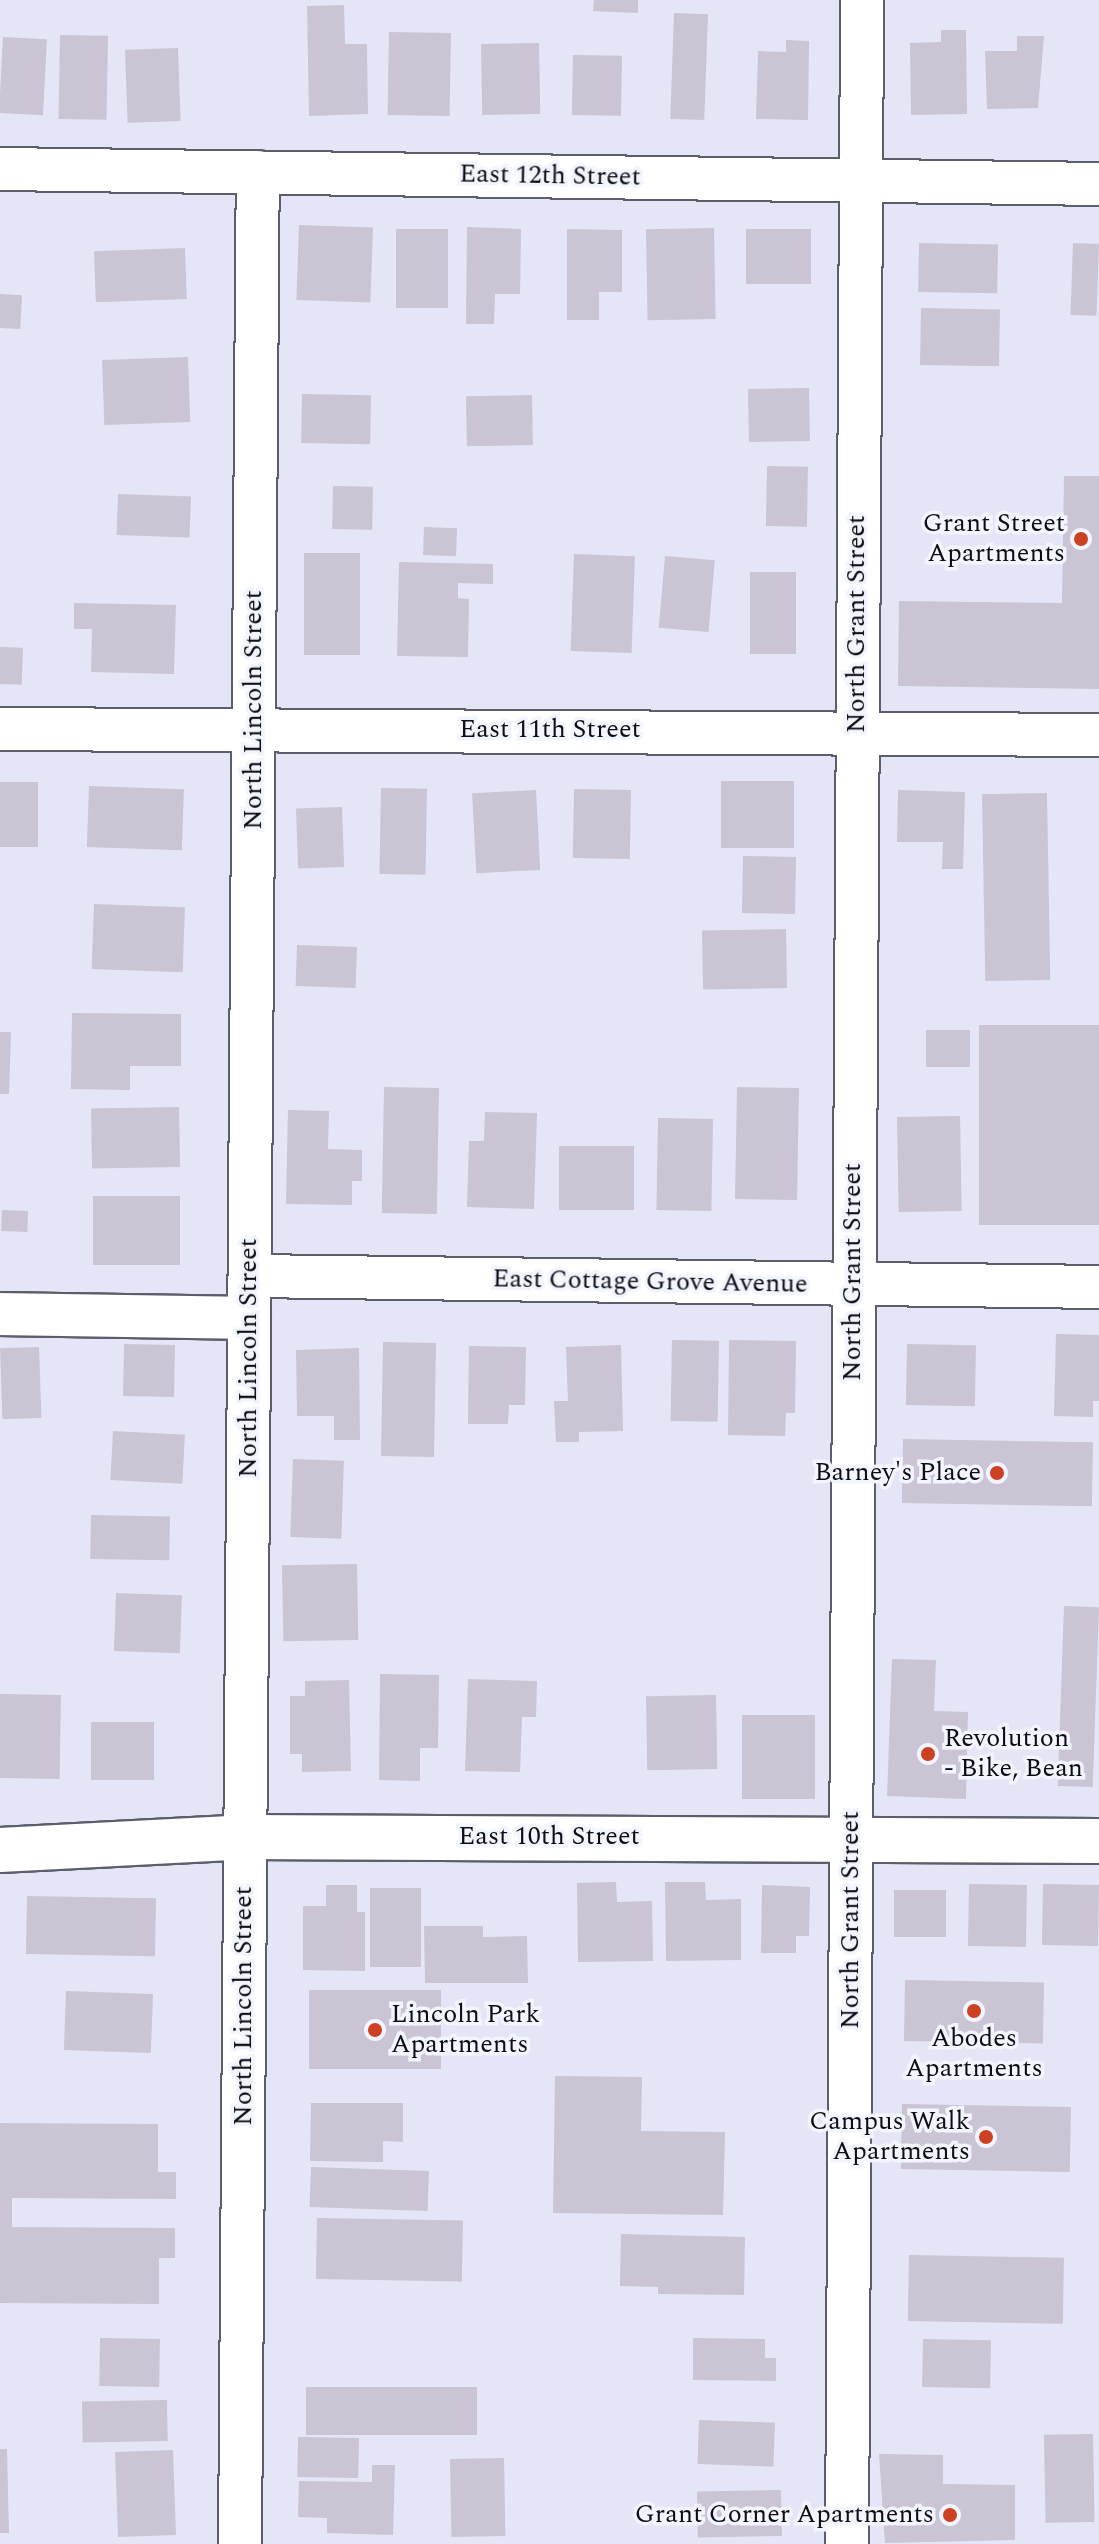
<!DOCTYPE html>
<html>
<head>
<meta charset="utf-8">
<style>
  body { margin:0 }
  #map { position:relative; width:1099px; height:2544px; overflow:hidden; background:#e4e6f7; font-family:Spectral,serif }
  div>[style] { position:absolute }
  .building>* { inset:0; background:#cac4d4; transform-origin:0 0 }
  .roads { filter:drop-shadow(2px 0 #5c5e6c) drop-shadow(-2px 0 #5c5e6c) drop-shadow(0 2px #5c5e6c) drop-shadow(0 -2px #5c5e6c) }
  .minor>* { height:42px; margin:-21px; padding:0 21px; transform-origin:21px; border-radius:21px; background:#fff }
  .tertiary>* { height:44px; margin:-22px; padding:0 22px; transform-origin:22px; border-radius:22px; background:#fff }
  .dots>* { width:22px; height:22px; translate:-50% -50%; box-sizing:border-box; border:4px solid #f2f4fe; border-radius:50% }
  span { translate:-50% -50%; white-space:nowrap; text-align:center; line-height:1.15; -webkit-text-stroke:7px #f2f4fe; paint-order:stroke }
  .street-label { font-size:26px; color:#0d0e14 }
  .poi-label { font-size:26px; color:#0d0e14 }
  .right { translate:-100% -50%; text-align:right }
  .left { translate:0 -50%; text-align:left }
</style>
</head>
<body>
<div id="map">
  <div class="building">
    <div style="clip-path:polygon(594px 0,638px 0,638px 13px,593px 11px)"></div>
    <div style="clip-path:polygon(344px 5px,345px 44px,367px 44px,368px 114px,309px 116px,307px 6px)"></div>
    <div style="left:674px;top:13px;width:34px;height:106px;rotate:2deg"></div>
    <div style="clip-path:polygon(941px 30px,966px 30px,967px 114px,911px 115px,910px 43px,941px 42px)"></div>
    <div style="left:389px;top:32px;width:62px;height:83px;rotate:1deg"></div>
    <div style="left:60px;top:35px;width:48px;height:84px;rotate:1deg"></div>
    <div style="clip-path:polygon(1017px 36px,1044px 36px,1038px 108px,987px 109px,985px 51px,1017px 51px)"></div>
    <div style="left:3px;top:37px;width:44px;height:76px;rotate:3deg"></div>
    <div style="clip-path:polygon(786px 40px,809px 41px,808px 120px,756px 119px,758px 51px,786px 52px)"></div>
    <div style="left:539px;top:43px;width:71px;height:58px;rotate:89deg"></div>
    <div style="left:178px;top:48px;width:73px;height:53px;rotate:88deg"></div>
    <div style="left:573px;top:55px;width:49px;height:60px;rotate:1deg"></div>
    <div style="left:299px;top:225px;width:74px;height:75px;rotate:2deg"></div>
    <div style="clip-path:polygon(467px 227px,521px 229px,520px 294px,495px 294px,494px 324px,466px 324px)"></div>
    <div style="left:714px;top:228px;width:91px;height:68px;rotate:89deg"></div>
    <div style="left:396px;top:229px;width:52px;height:79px"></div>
    <div style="clip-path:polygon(567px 229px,622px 230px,622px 292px,599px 292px,599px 320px,567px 320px)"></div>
    <div style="left:746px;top:229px;width:65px;height:55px"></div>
    <div style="left:919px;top:243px;width:79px;height:49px;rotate:1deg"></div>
    <div style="left:1073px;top:243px;width:26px;height:72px;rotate:2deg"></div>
    <div style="left:185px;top:248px;width:51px;height:91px;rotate:88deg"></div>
    <div style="left:0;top:294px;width:22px;height:34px;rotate:3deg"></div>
    <div style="left:921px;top:308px;width:79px;height:57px;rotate:1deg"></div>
    <div style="left:188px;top:357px;width:65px;height:86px;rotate:88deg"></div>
    <div style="left:809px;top:388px;width:53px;height:61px;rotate:89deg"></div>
    <div style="left:302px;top:394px;width:69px;height:49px;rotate:1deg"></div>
    <div style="left:532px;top:395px;width:50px;height:66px;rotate:89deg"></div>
    <div style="left:767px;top:466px;width:41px;height:60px;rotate:1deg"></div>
    <div style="clip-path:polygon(1064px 476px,1099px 476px,1099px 689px,898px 686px,899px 601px,1062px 603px)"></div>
    <div style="left:333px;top:486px;width:40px;height:43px;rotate:1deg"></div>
    <div style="left:118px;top:494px;width:73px;height:41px;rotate:2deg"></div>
    <div style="left:424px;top:527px;width:33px;height:28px;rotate:2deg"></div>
    <div style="left:304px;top:553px;width:56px;height:102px"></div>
    <div style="left:574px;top:554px;width:61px;height:97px;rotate:2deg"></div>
    <div style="left:665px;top:556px;width:50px;height:72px;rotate:5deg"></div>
    <div style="clip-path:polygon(399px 562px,493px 564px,493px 584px,458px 583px,458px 598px,469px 599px,468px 657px,397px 656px)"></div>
    <div style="left:750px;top:572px;width:46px;height:82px"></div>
    <div style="clip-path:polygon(74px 603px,176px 605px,174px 674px,91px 672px,92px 629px,74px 629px)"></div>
    <div style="left:0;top:647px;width:23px;height:37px;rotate:2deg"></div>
    <div style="left:721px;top:781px;width:73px;height:67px"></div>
    <div style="left:0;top:782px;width:38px;height:65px"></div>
    <div style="left:89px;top:786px;width:95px;height:61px;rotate:2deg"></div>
    <div style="left:381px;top:788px;width:46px;height:86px;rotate:1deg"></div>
    <div style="left:574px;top:789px;width:57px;height:69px;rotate:1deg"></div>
    <div style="left:536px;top:790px;width:80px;height:64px;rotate:87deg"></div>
    <div style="clip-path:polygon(898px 790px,965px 792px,963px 869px,942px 869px,943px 842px,897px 842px)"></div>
    <div style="left:1047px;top:793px;width:187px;height:65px;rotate:89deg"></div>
    <div style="left:342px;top:807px;width:60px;height:46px;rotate:88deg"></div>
    <div style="left:743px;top:856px;width:53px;height:57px;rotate:1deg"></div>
    <div style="left:94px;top:904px;width:91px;height:65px;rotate:2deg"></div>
    <div style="left:786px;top:929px;width:59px;height:84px;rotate:89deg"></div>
    <div style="left:297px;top:945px;width:60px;height:41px;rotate:2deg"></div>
    <div style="clip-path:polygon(72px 1013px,181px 1014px,181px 1066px,130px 1066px,130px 1090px,71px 1089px)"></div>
    <div style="left:979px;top:1025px;width:120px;height:200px"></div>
    <div style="left:970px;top:1030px;width:37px;height:44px;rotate:90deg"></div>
    <div style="clip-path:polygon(0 1032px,11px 1032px,9px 1094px,0 1094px)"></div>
    <div style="left:384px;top:1087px;width:55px;height:126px;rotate:1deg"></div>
    <div style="left:737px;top:1087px;width:62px;height:112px;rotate:1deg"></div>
    <div style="left:179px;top:1107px;width:60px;height:88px;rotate:89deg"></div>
    <div style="clip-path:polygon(288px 1110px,329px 1111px,328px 1149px,362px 1150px,362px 1181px,352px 1181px,352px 1205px,286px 1204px)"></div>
    <div style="clip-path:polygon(485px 1112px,537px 1113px,534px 1209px,467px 1207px,469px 1141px,484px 1141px)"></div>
    <div style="left:960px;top:1116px;width:95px;height:63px;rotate:89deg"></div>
    <div style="left:658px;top:1118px;width:55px;height:92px;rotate:1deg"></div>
    <div style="left:559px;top:1146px;width:75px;height:64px"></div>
    <div style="left:93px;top:1196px;width:87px;height:69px"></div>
    <div style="left:2px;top:1210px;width:26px;height:21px;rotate:2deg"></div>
    <div style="clip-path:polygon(1056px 1334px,1099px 1335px,1099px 1401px,1093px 1401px,1093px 1417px,1054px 1416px)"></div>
    <div style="left:672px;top:1340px;width:47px;height:81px;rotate:1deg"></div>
    <div style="clip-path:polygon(729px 1340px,796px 1341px,795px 1413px,786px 1413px,785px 1436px,728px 1435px)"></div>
    <div style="left:383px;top:1342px;width:53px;height:114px;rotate:1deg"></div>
    <div style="left:124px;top:1344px;width:51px;height:52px;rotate:1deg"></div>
    <div style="left:907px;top:1344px;width:69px;height:61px;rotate:1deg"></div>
    <div style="clip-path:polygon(621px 1345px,623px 1431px,579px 1432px,579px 1442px,556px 1442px,554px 1401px,568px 1401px,566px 1347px)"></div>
    <div style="clip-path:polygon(469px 1346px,526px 1347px,525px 1405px,509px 1405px,508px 1424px,468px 1424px)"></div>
    <div style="left:39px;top:1347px;width:71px;height:39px;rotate:88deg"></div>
    <div style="clip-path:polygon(359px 1348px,360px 1440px,334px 1440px,334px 1416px,297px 1416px,296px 1350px)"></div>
    <div style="left:113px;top:1431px;width:72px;height:49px;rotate:3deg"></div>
    <div style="left:903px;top:1439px;width:190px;height:64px;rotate:1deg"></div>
    <div style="left:293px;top:1459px;width:51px;height:78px;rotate:2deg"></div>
    <div style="left:91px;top:1515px;width:79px;height:44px;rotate:1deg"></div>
    <div style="left:357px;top:1564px;width:76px;height:75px;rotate:89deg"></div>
    <div style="left:116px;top:1593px;width:66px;height:58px;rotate:2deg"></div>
    <div style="left:1064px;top:1606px;width:35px;height:180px;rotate:2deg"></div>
    <div style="clip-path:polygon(892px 1659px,936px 1660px,934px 1711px,968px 1712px,966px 1799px,887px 1796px)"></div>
    <div style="clip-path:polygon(380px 1674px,439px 1675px,438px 1748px,420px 1748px,420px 1781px,379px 1780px)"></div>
    <div style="clip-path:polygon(468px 1679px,537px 1681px,536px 1717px,522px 1717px,520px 1772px,465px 1771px)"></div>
    <div style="clip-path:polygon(349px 1680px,351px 1771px,302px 1772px,302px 1754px,290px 1754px,290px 1696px,305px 1696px,305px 1681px)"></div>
    <div style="left:0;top:1694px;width:61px;height:84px;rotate:1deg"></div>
    <div style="left:716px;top:1695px;width:74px;height:70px;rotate:89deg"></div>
    <div style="left:742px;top:1715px;width:73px;height:84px"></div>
    <div style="left:154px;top:1722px;width:58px;height:63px;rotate:90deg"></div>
    <div style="clip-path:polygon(616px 1882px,617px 1902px,652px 1901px,653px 1961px,578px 1962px,577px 1883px)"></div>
    <div style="clip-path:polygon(665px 1882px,705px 1882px,706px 1900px,741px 1899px,741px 1960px,666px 1961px)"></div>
    <div style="left:969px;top:1884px;width:58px;height:62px;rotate:1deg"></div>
    <div style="left:1043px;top:1884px;width:56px;height:61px;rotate:1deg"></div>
    <div style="clip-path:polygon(326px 1885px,357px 1885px,357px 1912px,365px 1912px,365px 1971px,303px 1970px,303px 1906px,326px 1906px)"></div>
    <div style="clip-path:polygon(762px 1885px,810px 1887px,809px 1936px,796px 1936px,796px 1953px,761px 1953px)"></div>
    <div style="left:370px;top:1888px;width:51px;height:79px"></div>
    <div style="left:894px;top:1890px;width:52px;height:47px"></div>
    <div style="left:27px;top:1896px;width:129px;height:58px;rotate:1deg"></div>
    <div style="clip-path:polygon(424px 1926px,483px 1926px,483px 1937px,527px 1936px,528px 1983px,425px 1983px)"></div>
    <div style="left:905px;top:1980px;width:139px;height:61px;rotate:1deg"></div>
    <div style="left:309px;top:1990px;width:132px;height:79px"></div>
    <div style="left:66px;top:1991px;width:87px;height:59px;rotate:2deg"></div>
    <div style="clip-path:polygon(555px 2076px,642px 2077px,641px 2131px,725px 2132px,723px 2215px,553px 2213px)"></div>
    <div style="clip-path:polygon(311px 2103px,403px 2103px,403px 2142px,383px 2141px,383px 2162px,310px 2161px)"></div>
    <div style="left:902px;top:2104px;width:169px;height:65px;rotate:1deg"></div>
    <div style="clip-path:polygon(0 2123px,158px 2124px,158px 2172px,176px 2172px,176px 2199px,12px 2198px,12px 2227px,175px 2228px,175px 2258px,159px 2258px,159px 2304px,0 2303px)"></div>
    <div style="left:311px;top:2167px;width:118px;height:40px;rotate:2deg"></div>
    <div style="left:317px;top:2218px;width:146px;height:61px;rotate:1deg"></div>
    <div style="clip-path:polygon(621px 2234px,745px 2237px,744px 2295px,658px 2294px,658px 2287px,620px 2286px)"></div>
    <div style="left:909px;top:2255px;width:155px;height:66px;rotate:1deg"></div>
    <div style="left:100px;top:2338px;width:60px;height:48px;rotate:1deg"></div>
    <div style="clip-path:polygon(693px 2338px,765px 2339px,765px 2358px,776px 2358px,776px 2381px,693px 2380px)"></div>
    <div style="left:923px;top:2339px;width:68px;height:48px;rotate:1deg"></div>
    <div style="left:306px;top:2387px;width:171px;height:48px"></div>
    <div style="left:167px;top:2400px;width:41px;height:85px;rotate:89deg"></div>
    <div style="left:699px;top:2420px;width:76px;height:44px;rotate:2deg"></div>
    <div style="left:1093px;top:2434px;width:88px;height:49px;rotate:89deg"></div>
    <div style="left:298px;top:2437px;width:61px;height:40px;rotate:1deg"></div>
    <div style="clip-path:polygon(0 2449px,7px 2449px,9px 2533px,0 2533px)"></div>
    <div style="left:173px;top:2450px;width:85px;height:58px;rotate:88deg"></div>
    <div style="clip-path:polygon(879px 2454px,943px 2455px,943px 2484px,1015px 2485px,1015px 2540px,885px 2543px)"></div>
    <div style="left:504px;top:2458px;width:78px;height:54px;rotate:89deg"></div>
    <div style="clip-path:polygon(372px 2465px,395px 2465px,393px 2535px,327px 2533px,327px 2518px,298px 2517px,299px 2481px,372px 2482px)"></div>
    <div style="left:781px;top:2490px;width:46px;height:84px;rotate:89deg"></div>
  </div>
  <div class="roads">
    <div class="minor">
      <div style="left:0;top:169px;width:1099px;rotate:0.78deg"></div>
      <div style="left:0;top:729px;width:1099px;rotate:0.31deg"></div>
      <div style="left:250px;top:1276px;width:849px;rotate:0.74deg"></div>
      <div style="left:0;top:1314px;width:249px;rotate:0.9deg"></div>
      <div style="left:240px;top:2544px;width:2372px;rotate:-89.57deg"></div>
      <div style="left:847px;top:2544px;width:2544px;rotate:-89.66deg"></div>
    </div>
    <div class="tertiary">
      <div style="left:0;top:1850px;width:245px;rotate:-3deg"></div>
      <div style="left:245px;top:1837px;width:854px;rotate:0.27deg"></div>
    </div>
  </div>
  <div class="dots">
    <div style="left:1081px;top:539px;background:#cb4122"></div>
    <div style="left:997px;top:1473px;background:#cb4122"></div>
    <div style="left:928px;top:1754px;background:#cb4122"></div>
    <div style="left:974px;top:2011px;background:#cb4122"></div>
    <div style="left:375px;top:2030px;background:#cb4122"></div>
    <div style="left:986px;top:2137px;background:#cb4122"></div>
    <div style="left:950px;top:2515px;background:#cb4122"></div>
  </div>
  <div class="street-label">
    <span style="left:550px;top:176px;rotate:1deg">East 12th Street</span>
    <span style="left:857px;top:624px;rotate:-90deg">North Grant Street</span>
    <span style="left:254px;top:710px;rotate:-90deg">North Lincoln Street</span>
    <span style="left:550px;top:730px">East 11th Street</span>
    <span style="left:853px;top:1272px;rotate:-90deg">North Grant Street</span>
    <span style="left:650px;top:1282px;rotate:1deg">East Cottage Grove Avenue</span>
    <span style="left:249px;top:1358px;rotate:-90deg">North Lincoln Street</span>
    <span style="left:549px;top:1837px">East 10th Street</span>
    <span style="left:851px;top:1920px;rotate:-90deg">North Grant Street</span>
    <span style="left:244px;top:2006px;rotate:-90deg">North Lincoln Street</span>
  </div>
  <div class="poi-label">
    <span class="right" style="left:1065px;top:539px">Grant Street<br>Apartments</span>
    <span class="right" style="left:981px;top:1473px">Barney's Place</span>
    <span class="left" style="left:944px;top:1754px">Revolution<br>- Bike, Bean</span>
    <span class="left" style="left:391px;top:2030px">Lincoln Park<br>Apartments</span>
    <span style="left:974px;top:2054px">Abodes<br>Apartments</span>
    <span class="right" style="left:970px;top:2137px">Campus Walk<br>Apartments</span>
    <span class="right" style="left:934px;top:2515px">Grant Corner Apartments</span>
  </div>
</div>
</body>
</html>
